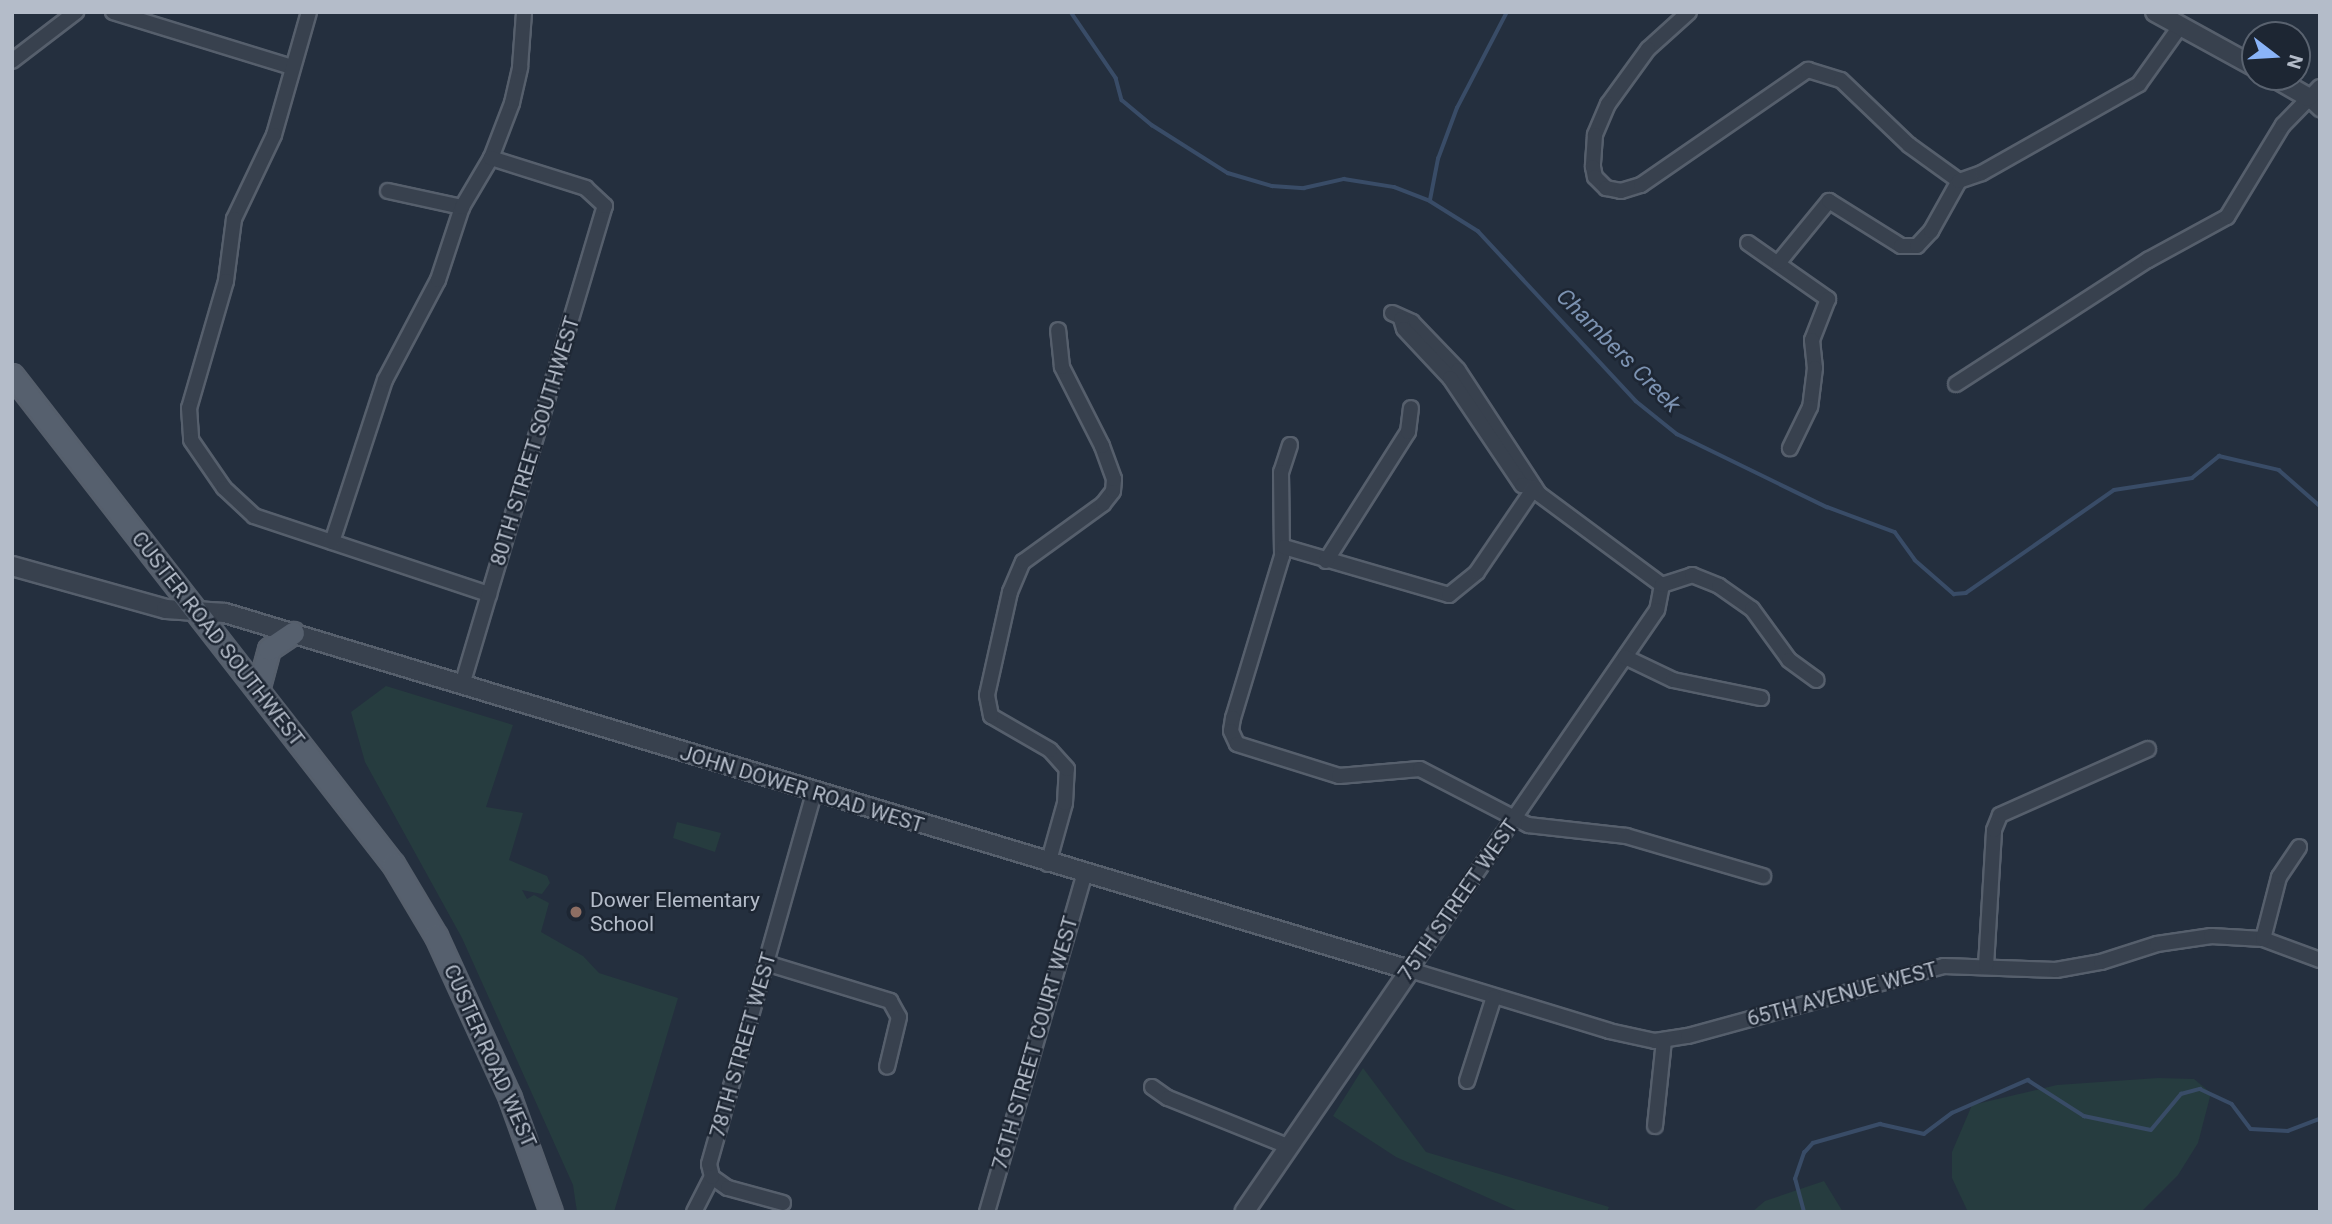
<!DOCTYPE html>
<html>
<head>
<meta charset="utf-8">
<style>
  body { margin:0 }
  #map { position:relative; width:2332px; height:1224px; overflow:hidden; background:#242f3e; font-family:Roboto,sans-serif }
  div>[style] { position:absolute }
  .green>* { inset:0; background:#263c3f }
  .stream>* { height:3.5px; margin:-1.75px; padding:0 1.75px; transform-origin:1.75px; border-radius:1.75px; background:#394c67 }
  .roads { filter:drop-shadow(2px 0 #565f6c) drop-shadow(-2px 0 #565f6c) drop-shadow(0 2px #565f6c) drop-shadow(0 -2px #565f6c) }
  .minor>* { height:14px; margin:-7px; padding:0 7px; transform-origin:7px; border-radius:7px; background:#38414e }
  .tertiary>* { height:18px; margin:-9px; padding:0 9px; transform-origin:9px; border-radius:9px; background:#38414e }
  .primary>* { height:21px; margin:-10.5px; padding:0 10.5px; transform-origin:10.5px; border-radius:10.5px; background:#56606e }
  .dots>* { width:19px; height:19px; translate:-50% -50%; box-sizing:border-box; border:4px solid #1d2633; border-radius:50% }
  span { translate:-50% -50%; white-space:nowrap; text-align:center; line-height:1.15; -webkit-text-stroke:5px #1d2633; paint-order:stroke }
  .street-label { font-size:21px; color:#b4bcc9 }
  .poi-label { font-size:21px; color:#b4bcc9 }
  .left { translate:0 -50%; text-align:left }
  .water-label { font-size:23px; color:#7c92b1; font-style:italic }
  .frame { position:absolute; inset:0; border:14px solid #b4bcc9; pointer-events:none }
  .north { position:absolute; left:2241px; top:21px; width:70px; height:70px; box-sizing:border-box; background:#1d2633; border:2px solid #59626f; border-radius:50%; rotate:107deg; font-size:19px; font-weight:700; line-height:28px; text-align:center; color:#b4bcc9 }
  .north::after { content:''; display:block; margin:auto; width:24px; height:32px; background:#8ab4f8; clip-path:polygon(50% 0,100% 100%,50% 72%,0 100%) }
</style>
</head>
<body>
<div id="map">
  <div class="green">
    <div style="clip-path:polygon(386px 686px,513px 725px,486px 807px,523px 813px,509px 860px,547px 876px,550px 883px,542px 894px,522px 890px,527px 899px,534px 895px,549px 903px,541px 932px,583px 956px,599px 973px,678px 998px,614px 1212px,577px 1212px,573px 1185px,462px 938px,365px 762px,351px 712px)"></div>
    <div style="clip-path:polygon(677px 822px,721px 833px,715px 852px,673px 838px)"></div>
    <div style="clip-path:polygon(1363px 1068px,1426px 1152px,1609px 1207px,1607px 1212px,1520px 1212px,1396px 1157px,1333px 1116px)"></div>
    <div style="clip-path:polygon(2158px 1078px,2194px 1079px,2211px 1093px,2198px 1143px,2178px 1175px,2141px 1212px,1968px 1212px,1952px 1178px,1952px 1152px,1972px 1105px,2057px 1085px)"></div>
    <div style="clip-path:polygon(1824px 1181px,1843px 1212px,1752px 1212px,1765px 1201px)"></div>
  </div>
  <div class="stream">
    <div style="left:1071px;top:12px;width:80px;rotate:55.7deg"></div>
    <div style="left:1116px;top:78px;width:23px;rotate:75deg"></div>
    <div style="left:1122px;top:100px;width:39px;rotate:40deg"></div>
    <div style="left:1152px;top:125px;width:90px;rotate:32.3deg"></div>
    <div style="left:1228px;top:173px;width:46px;rotate:16.5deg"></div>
    <div style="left:1272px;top:186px;width:32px;rotate:4deg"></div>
    <div style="left:1304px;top:188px;width:41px;rotate:-12.7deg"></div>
    <div style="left:1344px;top:179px;width:51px;rotate:9.1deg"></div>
    <div style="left:1394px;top:187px;width:39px;rotate:21deg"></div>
    <div style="left:1430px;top:201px;width:57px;rotate:32deg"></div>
    <div style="left:1478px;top:231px;width:232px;rotate:47.1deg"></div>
    <div style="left:1636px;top:401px;width:53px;rotate:38.8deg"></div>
    <div style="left:1677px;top:434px;width:167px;rotate:26deg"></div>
    <div style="left:1827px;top:507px;width:72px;rotate:20.2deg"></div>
    <div style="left:1895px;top:532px;width:34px;rotate:54deg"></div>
    <div style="left:1915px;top:560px;width:52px;rotate:41.1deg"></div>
    <div style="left:1954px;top:594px;width:12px;rotate:-5deg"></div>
    <div style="left:1966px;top:593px;width:180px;rotate:-34.8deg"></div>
    <div style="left:2114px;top:490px;width:79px;rotate:-8.7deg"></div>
    <div style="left:2192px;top:478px;width:35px;rotate:-39deg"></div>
    <div style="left:2219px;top:456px;width:62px;rotate:13.1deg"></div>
    <div style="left:2279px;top:470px;width:55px;rotate:41.3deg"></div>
    <div style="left:1430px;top:200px;width:42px;rotate:-79deg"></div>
    <div style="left:1438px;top:159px;width:54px;rotate:-69.6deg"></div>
    <div style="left:1457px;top:108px;width:108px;rotate:-62.5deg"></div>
    <div style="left:1804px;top:1212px;width:34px;rotate:-105deg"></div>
    <div style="left:1795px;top:1179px;width:28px;rotate:-71deg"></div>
    <div style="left:1804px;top:1153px;width:13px;rotate:-48deg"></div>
    <div style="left:1813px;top:1143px;width:70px;rotate:-15.8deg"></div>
    <div style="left:1880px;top:1124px;width:45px;rotate:12.8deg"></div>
    <div style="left:1924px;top:1134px;width:35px;rotate:-37deg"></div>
    <div style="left:1952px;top:1113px;width:83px;rotate:-23.5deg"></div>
    <div style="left:2028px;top:1080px;width:67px;rotate:32.7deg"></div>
    <div style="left:2084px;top:1116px;width:68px;rotate:11.8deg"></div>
    <div style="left:2151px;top:1130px;width:47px;rotate:-50.2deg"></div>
    <div style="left:2181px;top:1094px;width:20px;rotate:-15deg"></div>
    <div style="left:2200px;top:1089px;width:35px;rotate:25deg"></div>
    <div style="left:2232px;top:1104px;width:31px;rotate:53deg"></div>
    <div style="left:2251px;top:1129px;width:37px;rotate:3deg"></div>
    <div style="left:2288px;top:1131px;width:34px;rotate:-21deg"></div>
  </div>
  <div class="roads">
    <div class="minor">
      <div style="left:113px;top:12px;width:187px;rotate:17.1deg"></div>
      <div style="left:309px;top:12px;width:128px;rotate:105.9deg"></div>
      <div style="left:274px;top:135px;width:93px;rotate:115.5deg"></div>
      <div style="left:234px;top:219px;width:63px;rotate:97.4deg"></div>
      <div style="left:226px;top:281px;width:132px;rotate:106.2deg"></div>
      <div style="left:189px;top:408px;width:32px;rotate:86deg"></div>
      <div style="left:191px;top:440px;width:58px;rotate:55.5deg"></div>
      <div style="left:224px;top:488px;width:41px;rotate:43deg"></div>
      <div style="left:254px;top:516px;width:248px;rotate:18.4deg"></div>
      <div style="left:1689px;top:12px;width:55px;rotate:137.9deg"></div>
      <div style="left:1648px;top:49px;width:68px;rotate:126deg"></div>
      <div style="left:1608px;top:104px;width:34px;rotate:113deg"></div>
      <div style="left:1595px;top:135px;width:32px;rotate:94deg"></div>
      <div style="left:1593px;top:167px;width:10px;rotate:79deg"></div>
      <div style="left:1595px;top:177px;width:16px;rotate:45deg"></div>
      <div style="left:1606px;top:188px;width:15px;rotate:11deg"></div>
      <div style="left:1621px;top:191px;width:21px;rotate:-17deg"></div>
      <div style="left:1641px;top:185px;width:203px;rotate:-34.6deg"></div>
      <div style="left:1808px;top:70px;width:34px;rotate:17deg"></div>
      <div style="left:1841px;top:80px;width:94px;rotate:43.7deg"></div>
      <div style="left:1909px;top:145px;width:62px;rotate:35.8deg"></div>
      <div style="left:12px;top:61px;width:81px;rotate:-37.4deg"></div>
      <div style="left:2307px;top:97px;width:18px;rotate:43deg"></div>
      <div style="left:388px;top:191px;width:76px;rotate:12.2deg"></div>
      <div style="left:1748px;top:243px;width:98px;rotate:35deg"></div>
      <div style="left:1828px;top:299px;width:44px;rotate:111.3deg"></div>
      <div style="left:1812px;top:340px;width:28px;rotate:84deg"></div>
      <div style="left:1815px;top:368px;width:39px;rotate:97deg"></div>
      <div style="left:1810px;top:407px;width:46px;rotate:116deg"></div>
      <div style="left:1779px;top:262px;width:79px;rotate:-50.7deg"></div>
      <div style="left:1829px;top:201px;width:85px;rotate:32deg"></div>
      <div style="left:1901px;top:246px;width:16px"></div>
      <div style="left:1917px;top:246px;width:21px;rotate:-47deg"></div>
      <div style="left:1931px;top:231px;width:57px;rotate:-60.8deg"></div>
      <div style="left:1959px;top:181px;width:24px;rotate:-19deg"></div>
      <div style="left:1982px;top:173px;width:180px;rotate:-29.5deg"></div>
      <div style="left:2139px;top:84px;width:69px;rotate:-54.5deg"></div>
      <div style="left:1392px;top:313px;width:22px;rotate:24deg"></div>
      <div style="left:1412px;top:322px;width:66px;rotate:46.2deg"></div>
      <div style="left:1458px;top:370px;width:148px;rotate:56.8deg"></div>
      <div style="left:1539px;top:494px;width:153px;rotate:36.5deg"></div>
      <div style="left:1401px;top:319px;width:10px;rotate:73deg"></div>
      <div style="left:1404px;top:329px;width:67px;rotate:46.8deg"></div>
      <div style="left:1450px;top:378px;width:129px;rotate:56.1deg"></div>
      <div style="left:1522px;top:485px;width:12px;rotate:14deg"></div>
      <div style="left:1956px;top:384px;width:229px;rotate:-32.9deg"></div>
      <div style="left:2148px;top:260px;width:90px;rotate:-28.6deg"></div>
      <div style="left:2227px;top:217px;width:108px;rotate:-58.7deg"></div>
      <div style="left:2283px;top:125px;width:53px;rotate:-45.8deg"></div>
      <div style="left:1290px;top:445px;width:28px;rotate:108deg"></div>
      <div style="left:1281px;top:472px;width:84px;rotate:89.3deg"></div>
      <div style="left:1282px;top:556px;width:169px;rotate:106.8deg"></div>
      <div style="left:1233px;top:718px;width:13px;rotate:99deg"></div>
      <div style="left:1231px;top:731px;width:14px;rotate:65deg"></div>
      <div style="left:1237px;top:744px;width:107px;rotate:17.4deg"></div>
      <div style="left:1339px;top:776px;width:81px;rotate:-4.9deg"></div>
      <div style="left:1420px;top:769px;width:122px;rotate:27.4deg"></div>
      <div style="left:1528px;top:825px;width:99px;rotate:6.4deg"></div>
      <div style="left:1626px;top:836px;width:143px;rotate:16.3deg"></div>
      <div style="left:332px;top:542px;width:170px;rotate:-71.9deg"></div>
      <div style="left:385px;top:380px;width:113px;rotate:-62.1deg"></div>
      <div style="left:438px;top:280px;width:77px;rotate:-71.8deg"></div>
      <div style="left:462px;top:207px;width:57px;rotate:-59.4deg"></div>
      <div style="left:491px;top:158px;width:59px;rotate:-69.1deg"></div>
      <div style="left:512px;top:103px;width:37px;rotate:-77deg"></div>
      <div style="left:520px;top:67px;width:55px;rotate:-85.8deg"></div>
      <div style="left:1284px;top:547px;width:172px;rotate:16.2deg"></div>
      <div style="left:1449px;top:595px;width:36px;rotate:-39deg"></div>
      <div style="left:1477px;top:572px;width:102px;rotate:-55.8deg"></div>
      <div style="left:1326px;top:561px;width:153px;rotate:-57.6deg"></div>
      <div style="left:1408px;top:432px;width:24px;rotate:-83deg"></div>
      <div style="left:1662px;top:585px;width:25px;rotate:101deg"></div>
      <div style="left:1657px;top:610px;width:437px;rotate:124.5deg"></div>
      <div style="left:1410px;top:970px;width:208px;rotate:17deg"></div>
      <div style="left:1609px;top:1031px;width:47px;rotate:12.3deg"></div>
      <div style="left:1655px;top:1041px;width:33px;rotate:-9deg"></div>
      <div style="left:1688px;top:1036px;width:265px;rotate:-15.3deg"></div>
      <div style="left:1944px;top:966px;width:112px;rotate:2deg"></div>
      <div style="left:2056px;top:970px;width:46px;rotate:-10.1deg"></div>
      <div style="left:2101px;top:962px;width:59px;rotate:-17.8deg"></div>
      <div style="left:2157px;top:944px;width:55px;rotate:-8.4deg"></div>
      <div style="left:2211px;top:936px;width:52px;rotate:3.3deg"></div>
      <div style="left:2263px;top:939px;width:61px;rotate:20.2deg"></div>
      <div style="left:1662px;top:585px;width:32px;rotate:-18deg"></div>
      <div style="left:1692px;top:575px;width:29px;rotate:22deg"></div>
      <div style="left:1719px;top:586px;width:40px;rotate:34.9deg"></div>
      <div style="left:1752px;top:609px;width:63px;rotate:54deg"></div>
      <div style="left:1789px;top:660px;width:34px;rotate:36deg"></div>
      <div style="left:1625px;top:657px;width:53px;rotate:25.6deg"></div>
      <div style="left:1673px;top:680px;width:90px;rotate:11.6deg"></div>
      <div style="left:462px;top:685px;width:500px;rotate:-73.4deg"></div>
      <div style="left:605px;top:206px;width:26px;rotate:-137deg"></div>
      <div style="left:586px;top:188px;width:100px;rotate:-162.5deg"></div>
      <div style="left:1048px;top:864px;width:63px;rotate:-74.4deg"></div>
      <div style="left:1065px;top:803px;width:34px;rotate:-87deg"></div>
      <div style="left:1067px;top:769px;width:25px;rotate:-132deg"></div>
      <div style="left:1050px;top:750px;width:68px;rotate:-150deg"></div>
      <div style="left:991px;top:716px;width:21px;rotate:-101deg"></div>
      <div style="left:987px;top:695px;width:106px;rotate:-77.4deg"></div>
      <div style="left:1010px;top:592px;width:33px;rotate:-67deg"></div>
      <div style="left:1023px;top:562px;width:99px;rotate:-35.9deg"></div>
      <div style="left:1103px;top:504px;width:16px;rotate:-52deg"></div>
      <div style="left:1113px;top:491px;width:12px;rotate:-85deg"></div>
      <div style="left:1114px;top:479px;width:35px;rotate:-110deg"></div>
      <div style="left:1102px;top:446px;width:89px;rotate:-116.9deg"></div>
      <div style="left:1062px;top:367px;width:37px;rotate:-96deg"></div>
      <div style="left:2263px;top:939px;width:64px;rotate:-75.5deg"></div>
      <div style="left:2279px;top:877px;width:36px;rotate:-56deg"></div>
      <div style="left:766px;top:963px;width:130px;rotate:17deg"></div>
      <div style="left:890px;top:1001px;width:18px;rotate:61deg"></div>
      <div style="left:899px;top:1017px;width:51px;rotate:103.5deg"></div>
      <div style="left:1986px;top:966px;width:136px;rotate:-86.6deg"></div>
      <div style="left:1994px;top:830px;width:16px;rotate:-68deg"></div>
      <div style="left:2000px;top:815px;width:162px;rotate:-24deg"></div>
      <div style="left:1467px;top:1081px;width:88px;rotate:-72.2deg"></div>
      <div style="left:1152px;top:1087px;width:19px;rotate:35deg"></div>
      <div style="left:1168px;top:1098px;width:126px;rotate:21.9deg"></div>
      <div style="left:1655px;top:1126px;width:86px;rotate:-84deg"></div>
      <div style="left:712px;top:1177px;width:19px;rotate:35deg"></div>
      <div style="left:728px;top:1188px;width:57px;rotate:15.3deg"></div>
      <div style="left:694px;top:1212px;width:39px;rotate:-63deg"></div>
      <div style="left:712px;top:1177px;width:13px;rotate:-103deg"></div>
      <div style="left:709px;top:1164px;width:385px;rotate:-74.2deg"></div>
      <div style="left:987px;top:1212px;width:351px;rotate:-73.9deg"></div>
    </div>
    <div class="tertiary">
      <div style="left:2155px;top:12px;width:114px;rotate:28.8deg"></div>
      <div style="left:2273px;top:77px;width:39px;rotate:30deg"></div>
      <div style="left:12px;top:566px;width:160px;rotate:15.6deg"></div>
      <div style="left:166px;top:609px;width:59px;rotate:3.9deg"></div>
      <div style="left:225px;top:613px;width:1238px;rotate:16.77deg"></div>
      <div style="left:1410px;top:970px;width:293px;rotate:124.4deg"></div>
    </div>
    <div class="primary">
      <div style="left:12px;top:375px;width:620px;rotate:52.08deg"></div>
      <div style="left:393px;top:864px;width:84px;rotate:59.2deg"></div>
      <div style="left:436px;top:936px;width:178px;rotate:65.4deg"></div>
      <div style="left:510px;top:1098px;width:121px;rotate:70.2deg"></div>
      <div style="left:258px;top:690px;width:42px;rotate:-75deg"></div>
      <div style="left:269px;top:649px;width:29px;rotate:-34deg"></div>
    </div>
  </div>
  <div class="dots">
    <div style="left:576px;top:912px;background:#8d6e63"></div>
  </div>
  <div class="street-label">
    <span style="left:535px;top:441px;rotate:-73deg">80TH STREET SOUTHWEST</span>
    <span style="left:218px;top:639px;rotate:52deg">CUSTER ROAD SOUTHWEST</span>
    <span style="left:802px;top:789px;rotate:17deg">JOHN DOWER ROAD WEST</span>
    <span style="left:1458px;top:900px;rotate:-55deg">75TH STREET WEST</span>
    <span style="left:1842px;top:994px;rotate:-15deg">65TH AVENUE WEST</span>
    <span style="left:1035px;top:1043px;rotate:-74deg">76TH STREET COURT WEST</span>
    <span style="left:743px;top:1045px;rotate:-74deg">78TH STREET WEST</span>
    <span style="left:490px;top:1056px;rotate:66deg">CUSTER ROAD WEST</span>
  </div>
  <div class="poi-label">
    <span class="left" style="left:590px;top:912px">Dower Elementary<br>School</span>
  </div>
  <div class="water-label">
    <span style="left:1618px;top:351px;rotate:45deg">Chambers Creek</span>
  </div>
  <div class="frame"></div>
  <div class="north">N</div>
</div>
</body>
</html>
